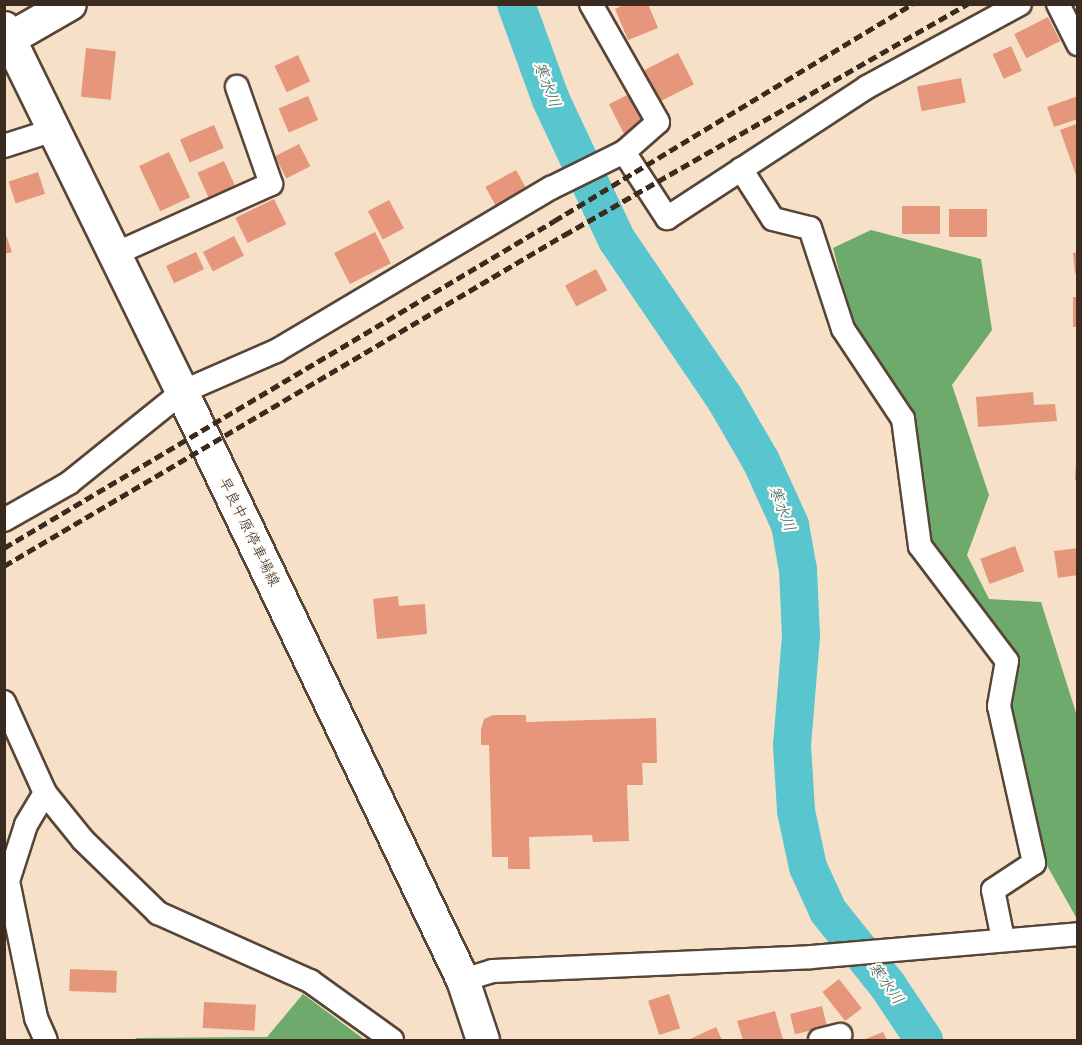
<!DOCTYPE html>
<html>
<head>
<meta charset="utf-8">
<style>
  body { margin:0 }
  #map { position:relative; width:1082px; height:1045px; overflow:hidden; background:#f6e1c8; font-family:"Balsamiq Sans","Klee One",sans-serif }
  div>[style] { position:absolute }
  .forest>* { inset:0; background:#6daa6b }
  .river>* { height:38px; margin:-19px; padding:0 19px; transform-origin:19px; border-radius:19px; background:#58c5cf }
  .building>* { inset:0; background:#e6967b; transform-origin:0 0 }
  .roads { filter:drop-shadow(2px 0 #574538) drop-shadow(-2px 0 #574538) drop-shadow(0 2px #574538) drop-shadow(0 -2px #574538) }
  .street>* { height:22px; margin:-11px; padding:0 11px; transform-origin:11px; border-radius:11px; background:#fff }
  .secondary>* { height:32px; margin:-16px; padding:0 16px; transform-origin:16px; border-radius:16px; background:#fff }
  .rail>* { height:4.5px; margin-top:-2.25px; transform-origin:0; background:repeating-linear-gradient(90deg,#3b2a1e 0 9px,transparent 0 13.5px) }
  span { translate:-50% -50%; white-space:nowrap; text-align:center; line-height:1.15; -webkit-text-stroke:4.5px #fdfcf7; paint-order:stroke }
  .street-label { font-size:15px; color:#3b2a1e }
  .water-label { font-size:16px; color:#45605c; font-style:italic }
  .frame { position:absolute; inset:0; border:6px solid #3b2a1e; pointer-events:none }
</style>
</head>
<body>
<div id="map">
  <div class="forest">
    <div style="clip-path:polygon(871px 230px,981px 259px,992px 330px,952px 385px,989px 495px,967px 555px,989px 599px,1041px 602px,1077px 716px,1077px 919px,1040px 853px,1011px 702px,1017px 661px,932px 543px,912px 410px,852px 321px,833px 248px)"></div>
    <div style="clip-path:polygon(303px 994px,365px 1040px,135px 1040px,136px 1038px,267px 1037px)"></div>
  </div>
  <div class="river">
    <div style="left:516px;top:4px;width:102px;rotate:70deg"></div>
    <div style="left:551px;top:100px;width:155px;rotate:64.8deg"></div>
    <div style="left:617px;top:240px;width:192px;rotate:55.8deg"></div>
    <div style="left:725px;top:399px;width:72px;rotate:59.9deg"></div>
    <div style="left:761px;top:461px;width:70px;rotate:65.6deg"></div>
    <div style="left:790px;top:525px;width:46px;rotate:79.9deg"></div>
    <div style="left:798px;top:570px;width:66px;rotate:87.4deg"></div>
    <div style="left:801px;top:636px;width:109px;rotate:94.7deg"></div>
    <div style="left:792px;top:745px;width:66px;rotate:86.5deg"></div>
    <div style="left:796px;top:811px;width:57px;rotate:77.9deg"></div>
    <div style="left:808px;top:867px;width:48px;rotate:65.6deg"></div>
    <div style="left:828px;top:911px;width:96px;rotate:51.3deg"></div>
    <div style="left:888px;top:986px;width:65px;rotate:56.3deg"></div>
  </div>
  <div class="building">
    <div style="clip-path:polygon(626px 4px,648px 4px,658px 28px,628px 40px,615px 9px)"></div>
    <div style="left:1048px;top:17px;width:27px;height:38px;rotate:63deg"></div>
    <div style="left:1011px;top:46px;width:27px;height:20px;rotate:66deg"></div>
    <div style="left:86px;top:48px;width:30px;height:49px;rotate:6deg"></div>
    <div style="left:678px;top:53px;width:35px;height:38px;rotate:63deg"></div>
    <div style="left:298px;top:55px;width:29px;height:26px;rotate:65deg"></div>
    <div style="left:961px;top:78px;width:25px;height:45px;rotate:79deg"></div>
    <div style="left:633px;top:92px;width:33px;height:27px;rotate:63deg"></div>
    <div style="left:308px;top:96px;width:26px;height:32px;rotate:67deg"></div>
    <div style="clip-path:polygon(1078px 96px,1078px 119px,1054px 127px,1047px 107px)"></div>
    <div style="clip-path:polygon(1076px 124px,1078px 129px,1077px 178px,1060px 130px)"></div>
    <div style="left:214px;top:125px;width:25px;height:37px;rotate:67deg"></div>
    <div style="left:299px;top:144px;width:25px;height:27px;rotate:63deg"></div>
    <div style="left:169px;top:152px;width:50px;height:33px;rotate:65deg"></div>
    <div style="left:224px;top:161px;width:30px;height:29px;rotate:66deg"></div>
    <div style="left:516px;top:170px;width:25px;height:35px;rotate:61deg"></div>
    <div style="left:38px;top:172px;width:23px;height:31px;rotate:72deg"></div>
    <div style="left:274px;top:199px;width:28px;height:43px;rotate:64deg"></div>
    <div style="left:389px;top:200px;width:32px;height:24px;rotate:62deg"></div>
    <div style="left:902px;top:206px;width:38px;height:28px"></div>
    <div style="left:987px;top:209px;width:28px;height:38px;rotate:90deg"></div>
    <div style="clip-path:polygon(4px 229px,12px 252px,4px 254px)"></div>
    <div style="left:375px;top:232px;width:35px;height:46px;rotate:63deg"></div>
    <div style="left:234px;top:236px;width:22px;height:35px;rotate:63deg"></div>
    <div style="left:196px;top:252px;width:19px;height:33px;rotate:65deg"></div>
    <div style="clip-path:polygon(1078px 252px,1078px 273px,1075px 274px,1073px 253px)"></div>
    <div style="left:596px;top:269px;width:24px;height:35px;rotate:62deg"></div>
    <div style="left:1073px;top:297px;width:5px;height:30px"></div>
    <div style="clip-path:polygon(1033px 392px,1034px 405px,1055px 404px,1057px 421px,978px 427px,976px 397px)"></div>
    <div style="clip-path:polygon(1076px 461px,1078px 461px,1078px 480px,1075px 480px)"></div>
    <div style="left:1015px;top:546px;width:27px;height:37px;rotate:70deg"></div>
    <div style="clip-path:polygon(1078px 548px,1078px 575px,1058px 578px,1054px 551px)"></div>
    <div style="clip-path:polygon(398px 596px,399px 606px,425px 604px,427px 634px,377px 639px,373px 599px)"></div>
    <div style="clip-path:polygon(493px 715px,526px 715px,526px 722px,656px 718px,657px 763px,642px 763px,643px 785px,627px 785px,629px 841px,593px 842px,592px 835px,529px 837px,530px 869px,508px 869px,508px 857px,492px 857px,489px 745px,481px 745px,481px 729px,484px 719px)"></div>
    <div style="left:70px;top:969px;width:47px;height:22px;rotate:2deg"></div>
    <div style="left:839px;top:979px;width:37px;height:21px;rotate:52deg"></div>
    <div style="left:669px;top:994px;width:36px;height:22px;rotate:72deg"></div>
    <div style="left:204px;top:1002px;width:52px;height:26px;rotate:3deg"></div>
    <div style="left:822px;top:1006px;width:21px;height:33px;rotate:76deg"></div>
    <div style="clip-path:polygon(775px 1011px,783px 1040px,743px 1040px,737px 1021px)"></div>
    <div style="clip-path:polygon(716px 1027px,722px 1040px,688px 1040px)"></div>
    <div style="clip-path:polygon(883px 1032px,887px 1040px,863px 1040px)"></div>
  </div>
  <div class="roads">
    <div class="street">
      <div style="left:1058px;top:4px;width:45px;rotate:63.4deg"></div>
      <div style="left:4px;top:146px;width:52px;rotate:-17.7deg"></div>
      <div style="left:624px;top:152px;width:79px;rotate:56.9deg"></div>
      <div style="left:667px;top:218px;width:239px;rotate:-33.2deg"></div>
      <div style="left:867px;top:87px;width:174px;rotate:-28.5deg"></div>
      <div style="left:741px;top:169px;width:59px;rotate:57.4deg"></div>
      <div style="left:773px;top:219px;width:38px;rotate:14deg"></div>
      <div style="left:810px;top:228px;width:106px;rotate:71.9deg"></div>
      <div style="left:843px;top:329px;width:108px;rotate:56.3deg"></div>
      <div style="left:903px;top:419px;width:128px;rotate:82.4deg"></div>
      <div style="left:920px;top:546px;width:144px;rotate:52.9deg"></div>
      <div style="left:1007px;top:661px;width:46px;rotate:100.1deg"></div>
      <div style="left:999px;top:706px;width:161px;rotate:77.4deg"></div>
      <div style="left:1034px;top:863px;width:49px;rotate:146.6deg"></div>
      <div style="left:993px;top:890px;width:50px;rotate:78.5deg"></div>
      <div style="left:115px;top:254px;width:171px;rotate:-24.2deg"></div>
      <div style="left:271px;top:184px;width:103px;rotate:-109.3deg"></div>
      <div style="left:4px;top:520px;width:75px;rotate:-29.6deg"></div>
      <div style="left:69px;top:483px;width:145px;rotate:-38.8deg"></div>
      <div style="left:182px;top:392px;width:103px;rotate:-23.6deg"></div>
      <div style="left:276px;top:351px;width:320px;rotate:-30.7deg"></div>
      <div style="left:551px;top:188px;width:81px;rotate:-26.3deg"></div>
      <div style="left:624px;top:152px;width:45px;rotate:-41.4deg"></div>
      <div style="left:658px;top:122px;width:136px;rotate:-119.6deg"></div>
      <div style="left:4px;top:702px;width:100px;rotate:65.7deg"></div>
      <div style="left:45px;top:793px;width:37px;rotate:121deg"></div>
      <div style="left:26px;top:825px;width:59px;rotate:107.8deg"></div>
      <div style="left:8px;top:881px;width:140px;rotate:78.4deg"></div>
      <div style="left:36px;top:1018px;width:24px;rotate:66deg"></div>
      <div style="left:45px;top:793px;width:60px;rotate:51deg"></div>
      <div style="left:83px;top:840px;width:105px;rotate:44.2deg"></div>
      <div style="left:158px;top:913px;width:167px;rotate:24.1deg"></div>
      <div style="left:310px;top:981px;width:101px;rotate:35.7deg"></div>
      <div style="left:463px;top:980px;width:31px;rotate:-17deg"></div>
      <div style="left:493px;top:971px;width:318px;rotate:-2.5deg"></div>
      <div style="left:811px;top:957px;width:268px;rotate:-4.9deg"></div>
      <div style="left:820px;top:1040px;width:21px;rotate:-14deg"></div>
    </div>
    <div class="secondary">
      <div style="left:4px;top:28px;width:405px;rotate:63.9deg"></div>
      <div style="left:182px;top:392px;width:652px;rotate:64.46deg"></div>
      <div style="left:463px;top:980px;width:63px;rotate:71.6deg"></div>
      <div style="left:9px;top:39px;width:70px;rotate:-29.8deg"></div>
    </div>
  </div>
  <div class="rail">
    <div style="left:4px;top:548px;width:640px;rotate:-30.73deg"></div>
    <div style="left:554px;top:221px;width:419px;rotate:-31.2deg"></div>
    <div style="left:4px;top:566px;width:651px;rotate:-30.59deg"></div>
    <div style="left:564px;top:235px;width:465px;rotate:-29.8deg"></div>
  </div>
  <div class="street-label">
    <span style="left:249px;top:532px;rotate:64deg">早良中原停車場線</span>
  </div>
  <div class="water-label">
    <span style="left:546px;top:85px;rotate:69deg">寒水川</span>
    <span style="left:781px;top:509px;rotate:69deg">寒水川</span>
    <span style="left:885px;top:984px;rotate:54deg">寒水川</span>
  </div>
  <div class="frame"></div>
</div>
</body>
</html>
